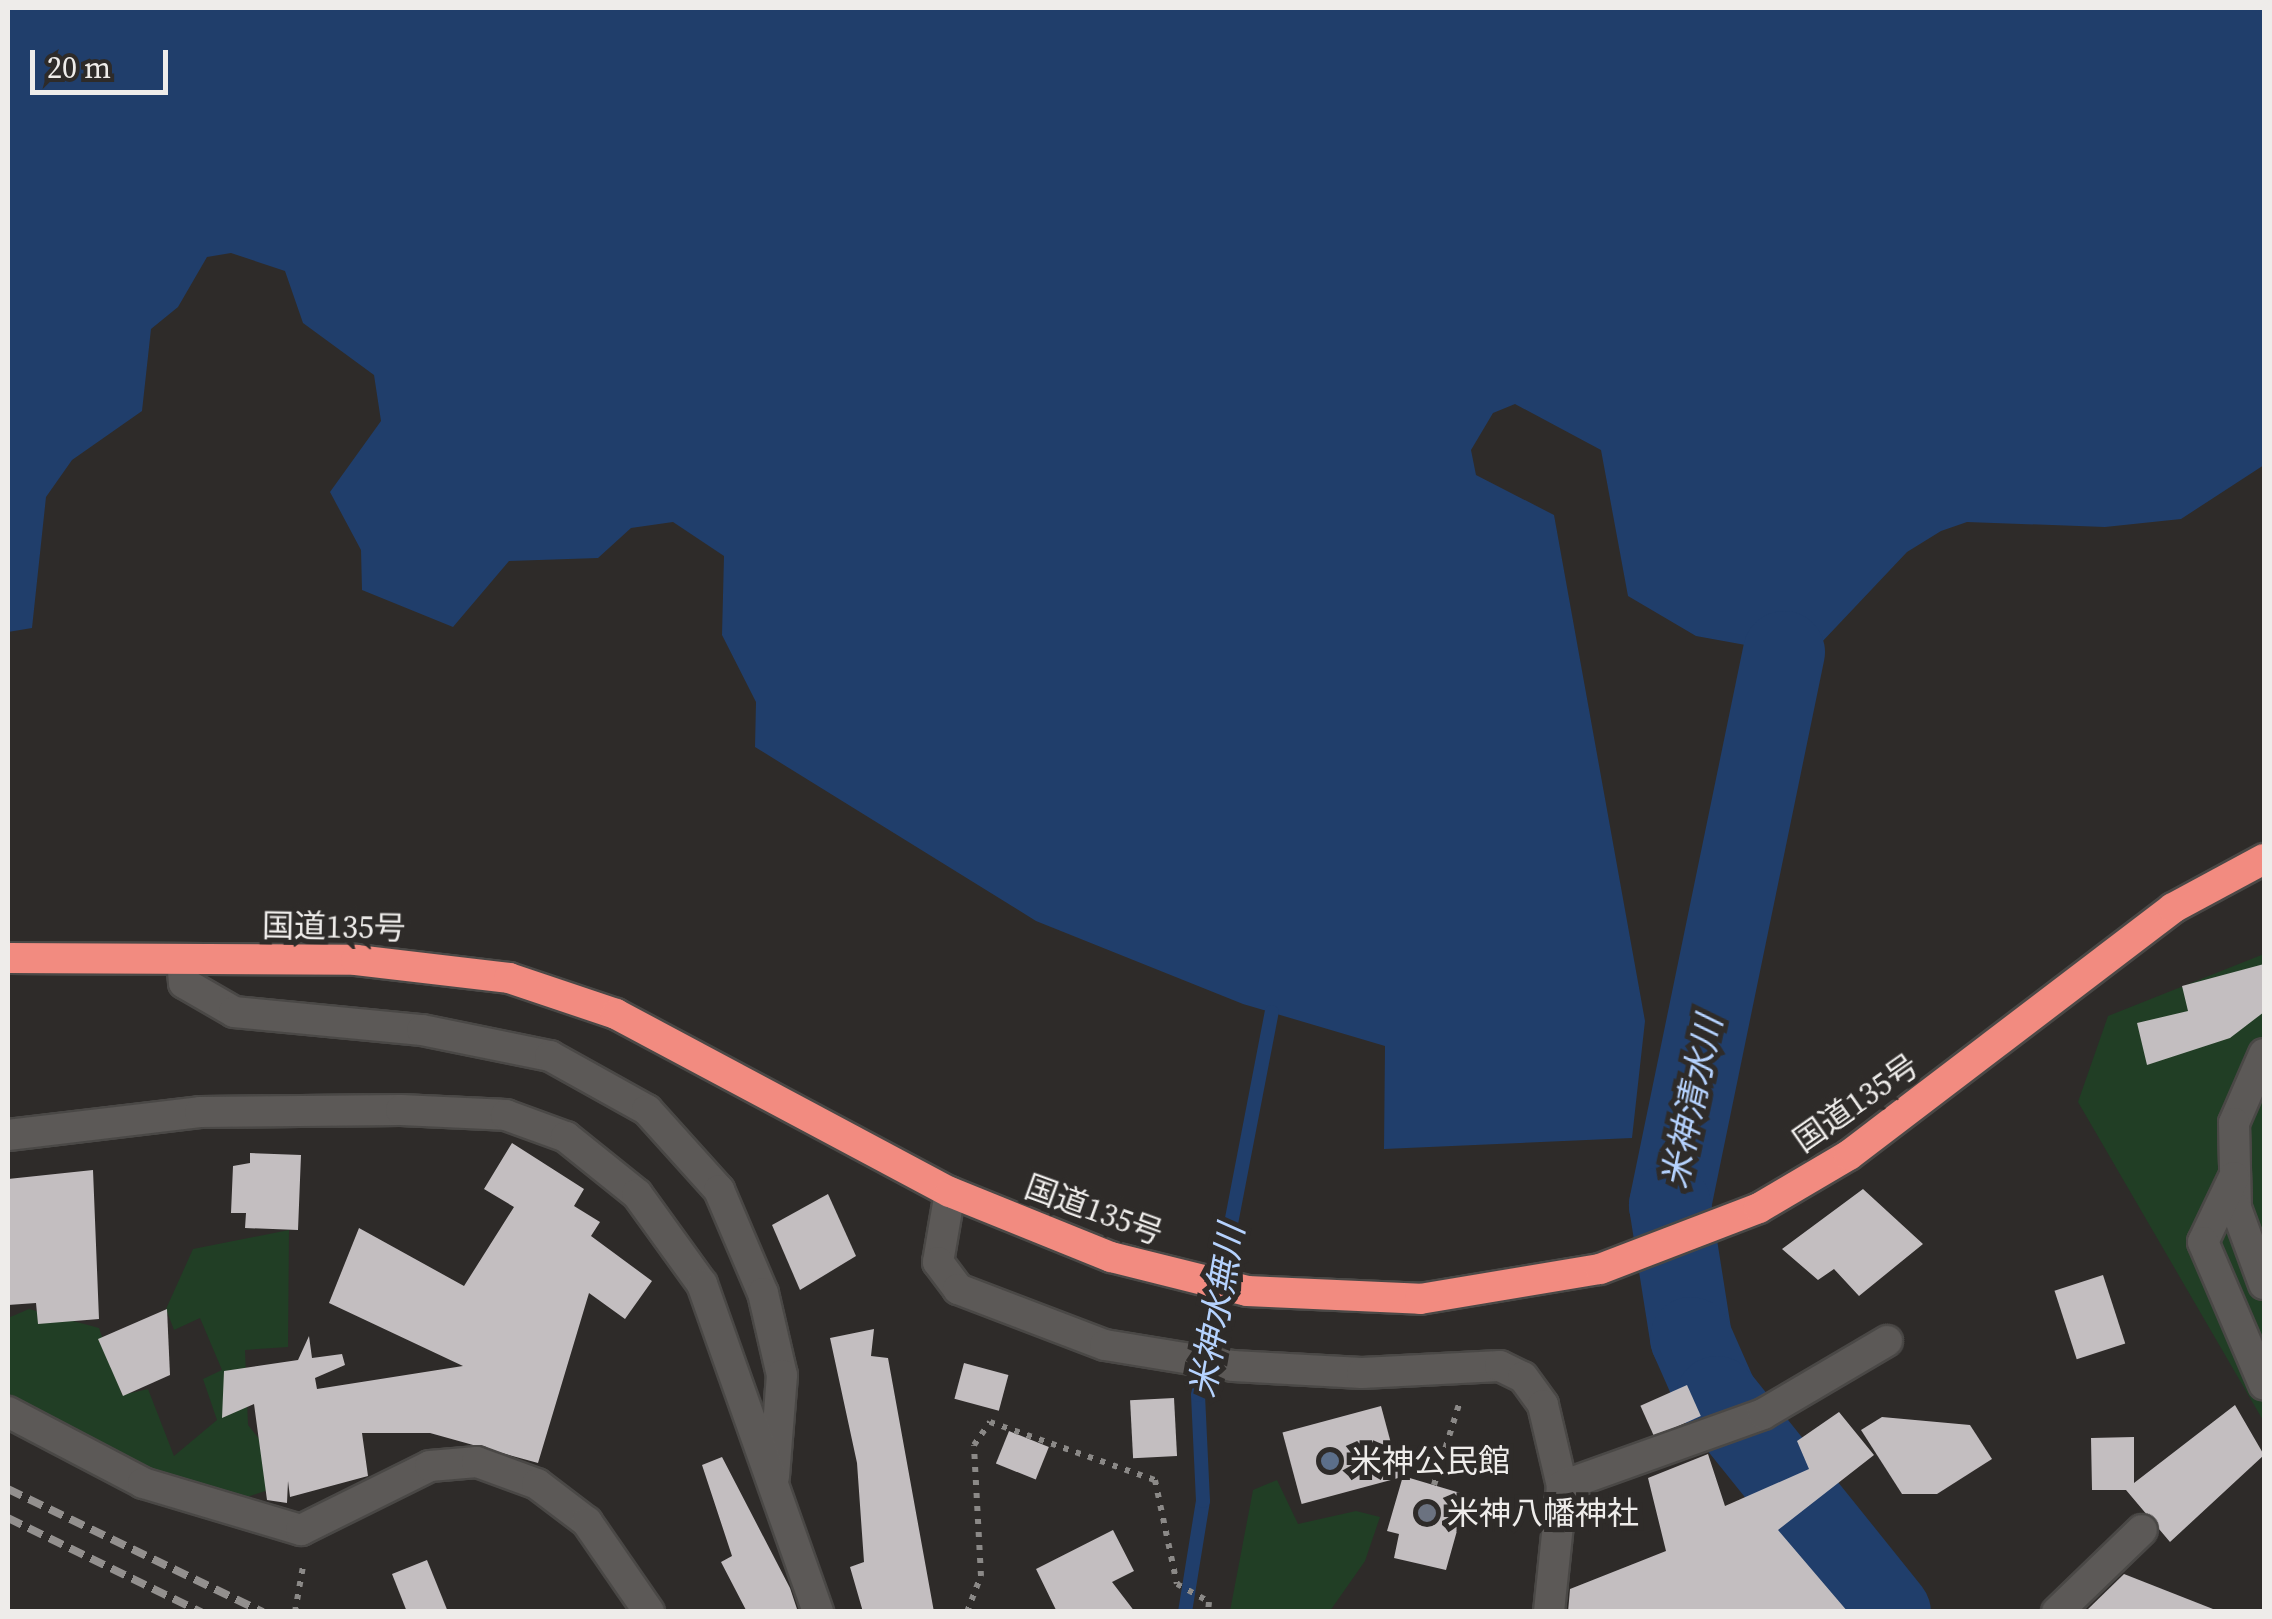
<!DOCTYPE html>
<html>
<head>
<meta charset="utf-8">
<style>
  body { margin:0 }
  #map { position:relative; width:2272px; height:1619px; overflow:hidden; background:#2e2b29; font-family:"Source Serif 4","Noto Sans JP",serif }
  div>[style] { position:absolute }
  .green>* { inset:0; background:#213e25 }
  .water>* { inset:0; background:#203e6b }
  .stream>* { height:14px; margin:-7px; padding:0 7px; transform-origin:7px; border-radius:7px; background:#203e6b }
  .river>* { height:82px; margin:-41px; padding:0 41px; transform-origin:41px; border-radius:41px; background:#203e6b }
  .building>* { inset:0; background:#c3bec0; transform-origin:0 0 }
  .path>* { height:6px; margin-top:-3px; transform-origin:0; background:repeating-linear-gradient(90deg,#8b8987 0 5px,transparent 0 13px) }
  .roads { filter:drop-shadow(2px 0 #4a4846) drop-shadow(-2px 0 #4a4846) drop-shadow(0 2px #4a4846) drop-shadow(0 -2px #4a4846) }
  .minor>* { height:30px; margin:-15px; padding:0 15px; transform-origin:15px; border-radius:15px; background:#5c5957 }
  .highway>* { height:30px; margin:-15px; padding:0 15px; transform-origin:15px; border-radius:15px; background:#f28b80 }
  .rail>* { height:8px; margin-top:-4px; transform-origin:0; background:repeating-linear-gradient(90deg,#93908e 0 15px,transparent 0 23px) }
  .dots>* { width:28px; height:28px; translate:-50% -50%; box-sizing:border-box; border:5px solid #2e2b29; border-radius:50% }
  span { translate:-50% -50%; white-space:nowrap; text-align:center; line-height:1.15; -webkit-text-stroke:10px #2e2b29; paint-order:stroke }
  .street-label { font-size:32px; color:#eeecea }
  .poi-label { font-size:32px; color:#eeecea }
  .left { translate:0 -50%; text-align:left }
  .water-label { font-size:35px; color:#b5d2fe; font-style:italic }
  .frame { position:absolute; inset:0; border:10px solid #eeecea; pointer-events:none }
  .scale { position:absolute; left:30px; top:50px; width:138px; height:45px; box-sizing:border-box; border:5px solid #eeecea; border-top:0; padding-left:12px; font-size:30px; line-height:35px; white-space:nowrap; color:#eeecea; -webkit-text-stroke:8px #2e2b29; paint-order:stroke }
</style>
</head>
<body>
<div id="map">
  <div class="green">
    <div style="clip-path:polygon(2264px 954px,2264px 1422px,2078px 1102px,2108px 1016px)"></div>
    <div style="clip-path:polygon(289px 1230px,288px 1347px,245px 1350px,248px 1425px,268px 1450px,268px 1490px,214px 1508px,8px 1419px,8px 1318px,29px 1309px,99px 1328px,122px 1395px,148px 1389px,174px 1456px,217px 1420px,203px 1379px,222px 1370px,200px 1318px,174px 1330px,166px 1309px,193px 1249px)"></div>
    <div style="clip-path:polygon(1277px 1480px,1298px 1524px,1356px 1511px,1380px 1517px,1365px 1561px,1330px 1611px,1230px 1611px,1253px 1490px)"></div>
  </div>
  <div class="water">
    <div style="clip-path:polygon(8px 8px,2264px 8px,2264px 465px,2181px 519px,2105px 527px,1967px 522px,1941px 531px,1907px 552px,1820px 644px,1784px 652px,1696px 636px,1628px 596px,1601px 450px,1515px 404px,1493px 413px,1471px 450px,1476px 475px,1554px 515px,1645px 1021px,1632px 1138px,1384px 1149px,1385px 1046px,1243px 1004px,1036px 921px,755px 747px,756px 702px,722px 635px,724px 556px,673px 522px,631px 528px,598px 558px,509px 561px,453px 627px,362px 590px,361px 550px,330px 492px,381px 421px,374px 375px,303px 323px,285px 271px,231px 253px,207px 257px,178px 307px,151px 329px,142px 411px,72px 460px,46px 497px,32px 628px,8px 632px)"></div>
  </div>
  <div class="stream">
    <div style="left:1185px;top:1612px;width:112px;rotate:-80.8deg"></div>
    <div style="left:1203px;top:1501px;width:106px;rotate:-92.7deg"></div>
    <div style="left:1198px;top:1395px;width:390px;rotate:-79.1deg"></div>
  </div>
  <div class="river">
    <div style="left:1784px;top:652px;width:565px;rotate:101.65deg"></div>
    <div style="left:1670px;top:1205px;width:135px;rotate:81deg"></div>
    <div style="left:1691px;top:1338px;width:64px;rotate:66.2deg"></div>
    <div style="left:1717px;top:1397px;width:276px;rotate:51.2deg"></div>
  </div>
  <div class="building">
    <div style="clip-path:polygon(2264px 964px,2264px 1012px,2230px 1038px,2147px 1065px,2137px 1023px,2188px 1011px,2182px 986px)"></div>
    <div style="clip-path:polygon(512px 1143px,584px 1189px,574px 1206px,600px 1222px,591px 1236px,652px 1281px,625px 1319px,589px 1293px,538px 1463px,430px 1433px,362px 1433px,368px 1476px,290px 1497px,288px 1481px,287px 1503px,267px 1500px,254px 1404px,222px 1418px,224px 1371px,298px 1360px,309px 1336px,312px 1358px,342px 1354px,345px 1365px,315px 1378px,317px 1389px,463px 1366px,329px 1303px,359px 1228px,464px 1286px,514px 1207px,484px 1189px)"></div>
    <div style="clip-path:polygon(250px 1153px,301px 1155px,298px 1230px,245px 1228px,246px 1213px,231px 1213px,233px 1166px,250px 1163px)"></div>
    <div style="clip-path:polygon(93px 1170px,99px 1319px,38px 1324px,36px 1303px,8px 1305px,8px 1179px)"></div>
    <div style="clip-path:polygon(1863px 1189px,1923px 1244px,1859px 1296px,1834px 1269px,1818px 1280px,1782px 1249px)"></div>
    <div style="clip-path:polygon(828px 1194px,856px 1256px,800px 1290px,772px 1225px)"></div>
    <div style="left:2103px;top:1275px;width:72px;height:51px;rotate:72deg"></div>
    <div style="clip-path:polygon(167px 1309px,170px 1375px,123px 1396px,98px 1339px)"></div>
    <div style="clip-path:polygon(874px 1329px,871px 1356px,888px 1358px,934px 1612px,863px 1612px,850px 1567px,864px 1562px,857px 1463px,830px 1338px)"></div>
    <div style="left:964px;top:1363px;width:46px;height:37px;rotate:15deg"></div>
    <div style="left:1687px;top:1385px;width:34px;height:51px;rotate:66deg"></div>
    <div style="left:1174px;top:1398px;width:58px;height:44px;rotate:87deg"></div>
    <div style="clip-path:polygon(2235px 1405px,2264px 1455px,2170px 1542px,2126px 1490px,2092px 1490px,2091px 1438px,2134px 1437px,2134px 1483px)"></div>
    <div style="left:1381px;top:1406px;width:74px;height:102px;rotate:75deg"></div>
    <div style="clip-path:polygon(1839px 1412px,1874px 1455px,1778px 1530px,1848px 1612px,1568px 1612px,1570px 1589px,1666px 1551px,1648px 1478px,1708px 1454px,1725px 1506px,1809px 1469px,1797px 1441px)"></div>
    <div style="clip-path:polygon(1882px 1417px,1970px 1425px,1992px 1459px,1937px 1494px,1902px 1494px,1861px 1430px)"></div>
    <div style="left:1009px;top:1431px;width:43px;height:35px;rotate:22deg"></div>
    <div style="clip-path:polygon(722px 1457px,790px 1588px,798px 1612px,747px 1612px,721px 1562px,732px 1556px,702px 1465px)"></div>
    <div style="clip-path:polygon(1403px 1476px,1467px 1495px,1446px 1570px,1394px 1558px,1399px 1534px,1387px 1531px)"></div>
    <div style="clip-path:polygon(1113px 1530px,1134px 1571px,1112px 1582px,1135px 1612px,1057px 1612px,1036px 1569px)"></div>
    <div style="clip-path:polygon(427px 1560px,448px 1612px,407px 1612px,392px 1574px)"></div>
    <div style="clip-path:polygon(2124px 1574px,2213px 1609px,2213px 1612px,2085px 1612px)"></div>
  </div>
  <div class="path">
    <div style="left:1434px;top:1485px;width:85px;rotate:-72.8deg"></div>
    <div style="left:295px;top:1612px;width:47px;rotate:-80.1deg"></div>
    <div style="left:967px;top:1612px;width:39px;rotate:-69deg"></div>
    <div style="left:981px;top:1576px;width:131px;rotate:-93.1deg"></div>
    <div style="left:974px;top:1445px;width:28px;rotate:-55deg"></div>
    <div style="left:990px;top:1422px;width:175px;rotate:19.4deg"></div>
    <div style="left:1155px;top:1480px;width:106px;rotate:78.1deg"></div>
    <div style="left:1177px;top:1584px;width:37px;rotate:29deg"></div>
    <div style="left:1209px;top:1602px;width:10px;rotate:96deg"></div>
  </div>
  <div class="roads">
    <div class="minor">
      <div style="left:182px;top:960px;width:23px;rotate:85deg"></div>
      <div style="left:184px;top:983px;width:58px;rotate:30.1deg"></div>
      <div style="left:234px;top:1012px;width:189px;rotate:5.5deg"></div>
      <div style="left:422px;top:1030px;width:131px;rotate:11.5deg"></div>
      <div style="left:550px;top:1056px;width:111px;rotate:29.1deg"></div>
      <div style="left:647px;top:1110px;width:108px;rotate:48deg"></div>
      <div style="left:719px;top:1190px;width:112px;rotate:66.9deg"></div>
      <div style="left:763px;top:1293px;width:84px;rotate:77deg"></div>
      <div style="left:782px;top:1375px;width:102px;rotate:94.5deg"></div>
      <div style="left:2264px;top:1054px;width:75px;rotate:113.5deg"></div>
      <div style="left:2234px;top:1123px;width:85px;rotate:88.7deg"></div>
      <div style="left:2236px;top:1208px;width:81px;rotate:69.8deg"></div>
      <div style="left:8px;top:1135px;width:193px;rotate:-6.8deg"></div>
      <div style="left:200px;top:1112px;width:201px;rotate:-0.6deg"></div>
      <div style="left:401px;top:1110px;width:105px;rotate:2.7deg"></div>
      <div style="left:506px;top:1115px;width:64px;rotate:20.1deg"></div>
      <div style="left:566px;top:1137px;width:91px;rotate:38.8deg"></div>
      <div style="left:637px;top:1194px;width:111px;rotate:54.2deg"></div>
      <div style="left:702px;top:1284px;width:348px;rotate:70.5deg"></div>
      <div style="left:2234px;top:1177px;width:72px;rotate:115.5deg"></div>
      <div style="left:2203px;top:1242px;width:155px;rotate:66.8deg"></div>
      <div style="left:950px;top:1192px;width:71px;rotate:99.7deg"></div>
      <div style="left:938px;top:1262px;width:34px;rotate:53deg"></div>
      <div style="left:958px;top:1289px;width:157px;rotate:20.9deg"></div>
      <div style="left:1105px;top:1345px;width:130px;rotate:9.3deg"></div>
      <div style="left:1233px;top:1366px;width:129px;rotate:3.1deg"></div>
      <div style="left:1362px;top:1373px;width:138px;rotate:-2.9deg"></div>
      <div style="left:1500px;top:1366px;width:25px;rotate:26deg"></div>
      <div style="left:1523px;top:1377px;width:34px;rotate:54deg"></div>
      <div style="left:1543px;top:1405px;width:83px;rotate:76.8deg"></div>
      <div style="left:1562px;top:1486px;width:127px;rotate:95.9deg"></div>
      <div style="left:8px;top:1412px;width:153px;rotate:27.7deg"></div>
      <div style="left:143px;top:1483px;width:165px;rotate:16.6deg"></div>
      <div style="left:301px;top:1530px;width:144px;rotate:-26.4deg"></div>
      <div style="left:430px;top:1466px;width:47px;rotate:-4.9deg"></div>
      <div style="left:477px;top:1462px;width:64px;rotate:20.1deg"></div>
      <div style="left:537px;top:1484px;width:63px;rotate:37.2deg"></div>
      <div style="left:587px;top:1522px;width:109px;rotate:55.4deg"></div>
      <div style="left:1562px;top:1486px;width:214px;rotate:-19.7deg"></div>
      <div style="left:1763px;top:1414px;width:144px;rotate:-30.5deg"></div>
      <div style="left:2057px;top:1612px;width:118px;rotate:-44deg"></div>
    </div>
    <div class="highway">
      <div style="left:8px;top:958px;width:348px;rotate:0.3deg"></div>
      <div style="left:356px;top:960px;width:154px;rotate:6.7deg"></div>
      <div style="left:509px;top:978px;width:113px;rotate:18.6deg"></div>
      <div style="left:616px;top:1014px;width:378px;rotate:28.1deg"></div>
      <div style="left:950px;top:1192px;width:174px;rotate:22deg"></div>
      <div style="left:1111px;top:1257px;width:140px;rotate:14deg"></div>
      <div style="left:1247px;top:1291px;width:173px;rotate:2.6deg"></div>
      <div style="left:1420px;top:1299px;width:182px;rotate:-9.5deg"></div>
      <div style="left:1600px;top:1269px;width:170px;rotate:-21deg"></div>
      <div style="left:1759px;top:1208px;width:104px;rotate:-30.5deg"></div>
      <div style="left:1849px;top:1155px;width:407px;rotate:-37.3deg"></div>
      <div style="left:2173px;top:908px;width:103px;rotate:-28.3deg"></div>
    </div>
  </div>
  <div class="rail">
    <div style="left:8px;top:1489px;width:283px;rotate:25.8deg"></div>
    <div style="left:8px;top:1518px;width:215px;rotate:26deg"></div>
  </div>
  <div class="dots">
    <div style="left:1330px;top:1461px;background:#5c6f8a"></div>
    <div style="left:1427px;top:1513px;background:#6b7280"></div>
  </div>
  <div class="street-label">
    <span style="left:334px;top:927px;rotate:1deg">国道135号</span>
    <span style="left:1856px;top:1103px;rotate:-35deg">国道135号</span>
    <span style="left:1094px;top:1210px;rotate:20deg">国道135号</span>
  </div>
  <div class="poi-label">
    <span class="left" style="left:1350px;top:1461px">米神公民館</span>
    <span class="left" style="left:1447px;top:1513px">米神八幡神社</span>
  </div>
  <div class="water-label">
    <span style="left:1692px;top:1102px;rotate:-78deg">米神清水川</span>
    <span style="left:1217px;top:1311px;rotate:-80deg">米神水無川</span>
  </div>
  <div class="frame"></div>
  <div class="scale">20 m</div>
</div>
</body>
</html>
